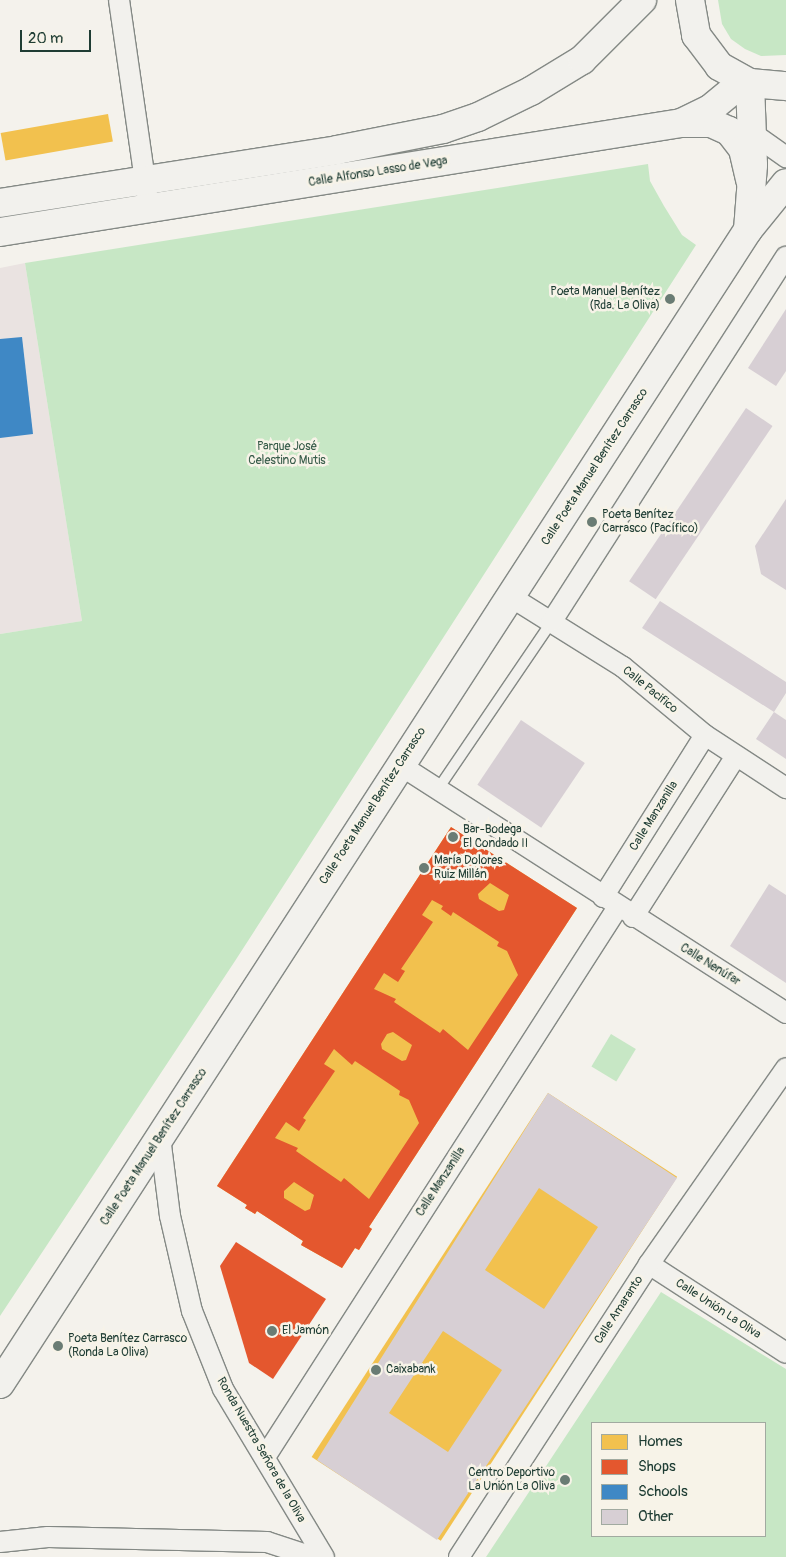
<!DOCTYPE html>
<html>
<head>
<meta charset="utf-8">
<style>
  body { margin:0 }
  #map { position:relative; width:786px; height:1557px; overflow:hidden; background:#f4f2ec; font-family:Pangolin,sans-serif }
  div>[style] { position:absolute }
  .built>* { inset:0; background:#eae3e1 }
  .green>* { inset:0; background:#c7e7c5; transform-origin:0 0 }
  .homes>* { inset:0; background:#f2c14e; transform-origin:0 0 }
  .shops>* { inset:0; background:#e4572e }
  .schools>* { inset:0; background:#3f88c5 }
  .building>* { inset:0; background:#d7cfd4; transform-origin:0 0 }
  .roads { filter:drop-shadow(1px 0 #848985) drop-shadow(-1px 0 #848985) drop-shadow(0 1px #848985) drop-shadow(0 -1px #848985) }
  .service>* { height:10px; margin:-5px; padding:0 5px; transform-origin:5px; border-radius:5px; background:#f2f1ed }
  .minor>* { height:20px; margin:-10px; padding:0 10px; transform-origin:10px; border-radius:10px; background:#f2f1ed }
  .secondary>* { height:28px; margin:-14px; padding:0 14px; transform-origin:14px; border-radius:14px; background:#f2f1ed }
  .primary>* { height:28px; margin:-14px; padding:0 14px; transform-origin:14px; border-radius:14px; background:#f2f1ed }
  .dots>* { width:14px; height:14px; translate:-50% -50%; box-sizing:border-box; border:2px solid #f7f3e8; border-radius:50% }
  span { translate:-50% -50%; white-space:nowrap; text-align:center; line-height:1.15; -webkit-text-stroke:5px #f7f3e8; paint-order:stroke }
  .street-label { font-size:12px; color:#1f3d34 }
  .poi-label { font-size:12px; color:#1f3d34 }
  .right { translate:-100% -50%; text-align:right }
  .left { translate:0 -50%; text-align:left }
  .park-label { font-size:12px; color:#395d4b }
  .legend { position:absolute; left:591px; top:1422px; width:175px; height:115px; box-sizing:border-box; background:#f7f3e8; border:1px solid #a1aaa0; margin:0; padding:6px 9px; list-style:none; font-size:15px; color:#1f3d34 }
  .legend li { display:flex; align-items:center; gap:10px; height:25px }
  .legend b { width:25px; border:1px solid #a1aaa0 }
  .scale { position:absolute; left:20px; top:30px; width:71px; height:22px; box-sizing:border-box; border:2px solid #1f3d34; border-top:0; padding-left:6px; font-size:15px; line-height:18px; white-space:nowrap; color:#1f3d34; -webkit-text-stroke:4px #f7f3e8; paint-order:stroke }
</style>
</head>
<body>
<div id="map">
  <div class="built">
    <div style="clip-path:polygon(25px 263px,82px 621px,0 634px,0 268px)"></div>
  </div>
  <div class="green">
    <div style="clip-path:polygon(718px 0,786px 0,786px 55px,761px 56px,745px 49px,731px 39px,722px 24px)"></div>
    <div style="clip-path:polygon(648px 164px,650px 181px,664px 206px,682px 235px,696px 245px,235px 961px,0 1316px,0 634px,82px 621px,25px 263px)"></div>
    <div style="left:611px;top:1034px;width:29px;height:38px;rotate:31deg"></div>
    <div style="clip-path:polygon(evenodd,661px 1292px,786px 1369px,786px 1557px,486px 1557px,661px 1292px,592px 1423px,765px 1423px,765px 1536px,592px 1536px,592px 1423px)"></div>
  </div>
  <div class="homes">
    <div style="left:108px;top:114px;width:28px;height:109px;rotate:80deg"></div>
    <div style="clip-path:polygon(451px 827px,577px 908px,369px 1227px,372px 1229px,359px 1250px,355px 1248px,342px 1268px,301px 1245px,303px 1241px,257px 1211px,255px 1214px,245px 1208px,247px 1205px,217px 1186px)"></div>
    <div style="left:548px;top:1093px;width:154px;height:434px;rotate:33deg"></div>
  </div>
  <div class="shops">
    <div style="clip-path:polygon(evenodd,451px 827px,577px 908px,369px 1227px,372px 1229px,359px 1250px,355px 1248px,342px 1268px,301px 1245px,303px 1241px,257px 1211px,255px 1214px,245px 1208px,247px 1205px,217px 1186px,451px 827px,490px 883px,509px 895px,504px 910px,499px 911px,479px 899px,478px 894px,490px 883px,451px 827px,432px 900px,443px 906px,441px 909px,451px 916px,453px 912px,499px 942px,497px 946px,507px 951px,518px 975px,468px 1050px,443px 1029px,440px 1033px,394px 1002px,396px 999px,374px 989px,384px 973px,398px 982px,405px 971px,401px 969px,433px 922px,422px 915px,432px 900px,451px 827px,393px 1032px,412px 1045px,406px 1060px,402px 1061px,382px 1049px,381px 1044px,387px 1034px,393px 1032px,451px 827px,334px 1049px,352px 1065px,355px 1061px,400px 1091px,399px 1095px,409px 1100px,419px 1123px,369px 1199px,344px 1178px,341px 1182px,296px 1151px,298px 1148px,275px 1138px,286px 1122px,299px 1131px,306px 1120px,303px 1118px,335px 1071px,324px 1064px,334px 1049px,451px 827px,294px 1182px,314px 1195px,310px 1209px,305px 1211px,284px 1198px,284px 1191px,294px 1182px)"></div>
    <div style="clip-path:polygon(236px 1242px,326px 1299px,273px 1379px,249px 1363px,220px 1266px)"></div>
  </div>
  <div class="schools">
    <div style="clip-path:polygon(22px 337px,33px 434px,0 438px,0 339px)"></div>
  </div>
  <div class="building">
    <div style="clip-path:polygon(786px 309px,786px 371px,776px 386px,748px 368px)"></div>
    <div style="left:746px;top:408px;width:32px;height:209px;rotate:34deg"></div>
    <div style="clip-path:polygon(786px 499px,786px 590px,761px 574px,755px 546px)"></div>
    <div style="clip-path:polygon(660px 601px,786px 682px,786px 693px,774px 712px,786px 720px,786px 759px,756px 739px,774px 712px,642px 628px)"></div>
    <div style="left:521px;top:720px;width:77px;height:78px;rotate:34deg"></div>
    <div style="clip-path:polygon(769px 884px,786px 895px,786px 983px,730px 946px)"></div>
    <div style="clip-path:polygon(evenodd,548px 1093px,677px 1178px,437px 1540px,317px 1460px,548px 1093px,539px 1188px,598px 1227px,544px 1309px,485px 1270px,539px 1188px,548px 1093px,443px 1331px,502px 1370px,448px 1452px,389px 1413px,443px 1331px)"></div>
  </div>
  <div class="roads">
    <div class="service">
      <div style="left:438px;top:789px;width:203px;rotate:-55.8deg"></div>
    </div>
    <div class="minor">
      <div style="left:119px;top:0;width:196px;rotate:81.8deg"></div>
      <div style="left:752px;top:133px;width:42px;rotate:35.2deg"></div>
      <div style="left:511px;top:597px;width:132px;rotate:32deg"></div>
      <div style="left:623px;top:667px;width:107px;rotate:39.7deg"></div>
      <div style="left:705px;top:735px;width:97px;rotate:33.2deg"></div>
      <div style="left:552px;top:621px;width:433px;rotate:-57.3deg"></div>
      <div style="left:400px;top:765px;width:459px;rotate:32.7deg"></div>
      <div style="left:603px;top:897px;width:191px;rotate:-57.8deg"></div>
      <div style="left:633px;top:917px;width:191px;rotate:-57.4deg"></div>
      <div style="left:160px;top:1137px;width:80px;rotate:82.8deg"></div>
      <div style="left:170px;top:1216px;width:98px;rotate:77deg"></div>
      <div style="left:192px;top:1311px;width:84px;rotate:68.3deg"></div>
      <div style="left:223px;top:1389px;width:196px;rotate:59deg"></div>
      <div style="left:649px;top:1264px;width:163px;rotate:33deg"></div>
      <div style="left:265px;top:1457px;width:654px;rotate:-57.31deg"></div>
      <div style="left:0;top:1542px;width:48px;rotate:-5.9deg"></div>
      <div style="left:48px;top:1537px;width:219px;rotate:1.3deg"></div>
      <div style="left:267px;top:1542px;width:48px;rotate:18.1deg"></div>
      <div style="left:459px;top:1557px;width:349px;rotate:-57deg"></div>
      <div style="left:649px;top:1264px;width:239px;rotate:-55deg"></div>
    </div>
    <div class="secondary">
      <div style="left:682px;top:123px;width:29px"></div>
      <div style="left:711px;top:123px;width:20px;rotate:24deg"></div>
      <div style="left:729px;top:131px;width:23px;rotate:52deg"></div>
      <div style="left:743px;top:149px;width:32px;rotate:77deg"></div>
      <div style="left:0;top:203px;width:341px;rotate:-8.9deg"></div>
      <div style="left:337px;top:150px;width:108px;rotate:-11.2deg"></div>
      <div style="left:443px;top:129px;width:37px;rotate:-19deg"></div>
      <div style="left:478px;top:117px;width:59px;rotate:-26.1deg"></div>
      <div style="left:531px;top:91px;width:60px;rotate:-31.3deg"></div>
      <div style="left:582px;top:60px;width:85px;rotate:-45deg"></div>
      <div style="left:0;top:232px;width:690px;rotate:-9.09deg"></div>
      <div style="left:681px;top:123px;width:32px;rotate:-26deg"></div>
      <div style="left:710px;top:109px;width:44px;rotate:-39.5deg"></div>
    </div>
    <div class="primary">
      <div style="left:690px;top:0;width:36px;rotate:80deg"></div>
      <div style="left:696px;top:35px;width:39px;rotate:53deg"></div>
      <div style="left:719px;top:66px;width:35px;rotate:29deg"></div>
      <div style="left:750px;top:83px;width:36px;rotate:5deg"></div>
      <div style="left:748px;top:230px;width:65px;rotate:-85.6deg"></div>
      <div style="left:753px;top:165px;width:82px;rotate:-92.1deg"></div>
      <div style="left:0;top:1384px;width:1375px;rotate:-57.05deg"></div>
      <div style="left:748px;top:230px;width:60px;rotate:-51deg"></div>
    </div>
  </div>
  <div class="dots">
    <div style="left:670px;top:299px;background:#6a7c74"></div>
    <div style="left:592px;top:522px;background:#6a7c74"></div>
    <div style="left:453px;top:837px;background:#6a7c74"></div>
    <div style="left:424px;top:868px;background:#6a7c74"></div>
    <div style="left:272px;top:1331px;background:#6a7c74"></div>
    <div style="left:58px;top:1346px;background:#6a7c74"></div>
    <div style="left:376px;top:1370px;background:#6a7c74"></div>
    <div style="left:565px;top:1480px;background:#6a7c74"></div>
  </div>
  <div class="street-label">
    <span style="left:378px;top:172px;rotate:-9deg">Calle Alfonso Lasso de Vega</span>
    <span style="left:595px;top:467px;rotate:-57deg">Calle Poeta Manuel Benítez Carrasco</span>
    <span style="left:650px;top:690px;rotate:39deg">Calle Pacifico</span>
    <span style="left:373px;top:806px;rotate:-57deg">Calle Poeta Manuel Benítez Carrasco</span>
    <span style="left:654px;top:816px;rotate:-58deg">Calle Manzanilla</span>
    <span style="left:710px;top:965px;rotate:32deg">Calle Nenúfar</span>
    <span style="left:154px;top:1147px;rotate:-57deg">Calle Poeta Manuel Benítez Carrasco</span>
    <span style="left:441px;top:1182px;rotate:-57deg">Calle Manzanilla</span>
    <span style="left:718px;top:1309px;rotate:33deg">Calle Unión La Oliva</span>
    <span style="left:619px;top:1310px;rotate:-57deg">Calle Amaranto</span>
    <span style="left:261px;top:1450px;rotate:60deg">Ronda Nuestra Señora de la Oliva</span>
  </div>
  <div class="poi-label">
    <span class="right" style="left:660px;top:299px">Poeta Manuel Benítez<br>(Rda. La Oliva)</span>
    <span class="left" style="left:602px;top:522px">Poeta Benítez<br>Carrasco (Pacífico)</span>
    <span class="left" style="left:463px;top:837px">Bar-Bodega<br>El Condado II</span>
    <span class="left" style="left:434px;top:868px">María Dolores<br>Ruiz Millán</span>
    <span class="left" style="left:282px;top:1331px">El Jamón</span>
    <span class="left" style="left:68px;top:1346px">Poeta Benítez Carrasco<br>(Ronda La Oliva)</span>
    <span class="left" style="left:386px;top:1370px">Caixabank</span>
    <span class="right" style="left:555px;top:1480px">Centro Deportivo<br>La Unión La Oliva</span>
  </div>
  <div class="park-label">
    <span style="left:287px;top:454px">Parque José<br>Celestino Mutis</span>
  </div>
  <ul class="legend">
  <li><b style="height:14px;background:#f2c14e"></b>Homes</li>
  <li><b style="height:14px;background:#e4572e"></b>Shops</li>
  <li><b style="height:14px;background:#3f88c5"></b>Schools</li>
  <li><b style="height:14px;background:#d7cfd4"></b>Other</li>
  </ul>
  <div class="scale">20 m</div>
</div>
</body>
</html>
